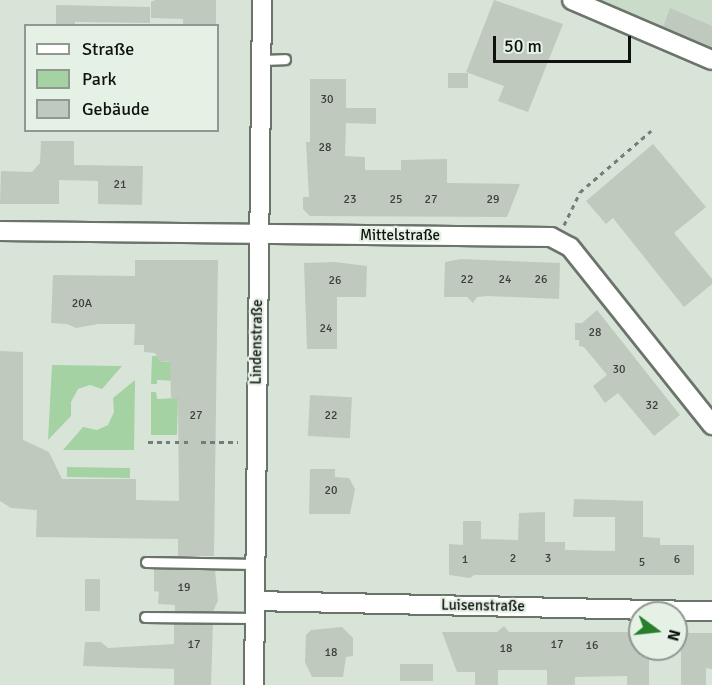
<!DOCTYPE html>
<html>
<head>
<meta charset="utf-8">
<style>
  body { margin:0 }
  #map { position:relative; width:712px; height:685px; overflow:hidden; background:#d9e4d9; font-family:Signika,sans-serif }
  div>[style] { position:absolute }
  .built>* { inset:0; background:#cbdbca }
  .green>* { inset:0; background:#a4d2a2; transform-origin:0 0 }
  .building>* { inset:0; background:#bfc9be; transform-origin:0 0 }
  .path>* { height:3px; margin-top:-1.5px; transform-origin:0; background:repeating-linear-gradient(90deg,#767d75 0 4.5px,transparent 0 9px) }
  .roads { filter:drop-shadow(2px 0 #6b746a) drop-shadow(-2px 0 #6b746a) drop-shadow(0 2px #6b746a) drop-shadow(0 -2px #6b746a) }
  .lane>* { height:9px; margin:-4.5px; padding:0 4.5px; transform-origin:4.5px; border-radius:4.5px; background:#fff }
  .street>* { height:18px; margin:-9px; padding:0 9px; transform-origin:9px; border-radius:9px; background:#fff }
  span { translate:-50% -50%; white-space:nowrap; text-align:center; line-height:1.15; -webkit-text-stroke:4.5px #e6f1e6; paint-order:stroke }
  .number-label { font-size:12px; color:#3b403a }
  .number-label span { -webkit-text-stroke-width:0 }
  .street-label { font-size:15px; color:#0f120e }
  .legend { position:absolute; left:24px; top:24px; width:195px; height:108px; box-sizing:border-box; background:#e6f1e6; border:2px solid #909890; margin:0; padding:8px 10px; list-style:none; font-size:18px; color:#0f120e }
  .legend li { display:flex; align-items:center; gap:12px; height:30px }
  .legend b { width:30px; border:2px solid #909890 }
  .north { position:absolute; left:628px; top:601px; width:60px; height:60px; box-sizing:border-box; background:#e6f1e6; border:2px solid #909890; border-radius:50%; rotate:105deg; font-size:16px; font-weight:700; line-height:24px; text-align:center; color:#0f120e }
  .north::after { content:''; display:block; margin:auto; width:21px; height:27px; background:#287e2b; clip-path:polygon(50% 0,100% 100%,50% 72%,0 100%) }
  .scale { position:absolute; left:493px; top:36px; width:138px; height:27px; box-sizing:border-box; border:3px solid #0f120e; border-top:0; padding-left:8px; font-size:18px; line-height:21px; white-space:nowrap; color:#0f120e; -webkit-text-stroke:4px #e6f1e6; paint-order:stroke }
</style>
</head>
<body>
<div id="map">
  <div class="built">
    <div style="clip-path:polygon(580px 0,712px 0,712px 55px)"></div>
  </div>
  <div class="green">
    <div style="clip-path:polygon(152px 356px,158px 356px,161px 362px,176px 361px,176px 381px,157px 380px,157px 384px,151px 384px)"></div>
    <div style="clip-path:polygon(52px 365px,122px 366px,102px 389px,90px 385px,78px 389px,71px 402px,71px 416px,48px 440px)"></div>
    <div style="clip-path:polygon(135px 380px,134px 450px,63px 450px,83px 427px,97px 430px,108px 425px,114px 412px,113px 398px)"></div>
    <div style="clip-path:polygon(151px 392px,156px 392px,157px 399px,178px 398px,177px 435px,151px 435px)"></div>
    <div style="left:67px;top:467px;width:63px;height:10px;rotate:1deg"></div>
  </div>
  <div class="building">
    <div style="clip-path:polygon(155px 0,216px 0,216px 26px,183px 26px,183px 19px,151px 18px,151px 2px)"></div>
    <div style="clip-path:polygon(494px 0,563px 24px,528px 112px,498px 101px,504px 86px,466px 72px)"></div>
    <div style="clip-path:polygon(56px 5px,150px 7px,150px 23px,75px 22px,75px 26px,56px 26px)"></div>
    <div style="clip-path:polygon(670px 8px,712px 26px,712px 48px,663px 27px)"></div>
    <div style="left:448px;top:73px;width:20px;height:15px"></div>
    <div style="clip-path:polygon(310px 79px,346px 79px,346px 108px,376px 108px,376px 124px,346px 123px,345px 156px,365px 157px,365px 170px,401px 170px,401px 160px,447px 159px,447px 183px,520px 184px,507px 217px,310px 216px,303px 209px,303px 197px,309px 197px,306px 142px,310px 142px)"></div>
    <div style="clip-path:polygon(41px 141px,74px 141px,74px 165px,143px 166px,142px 205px,98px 204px,98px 181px,59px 180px,59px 204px,0 204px,1px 171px,32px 172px,40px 163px)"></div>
    <div style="clip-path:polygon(653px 144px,706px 207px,674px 233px,712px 279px,712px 284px,684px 307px,613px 218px,606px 224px,586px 201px)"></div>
    <div style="clip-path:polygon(461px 259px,560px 263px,559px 299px,488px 296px,477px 297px,473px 303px,467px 297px,444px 297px,445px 262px)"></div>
    <div style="clip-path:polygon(135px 260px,218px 260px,214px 556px,178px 556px,178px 539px,36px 537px,37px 510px,11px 508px,0 501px,0 351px,23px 352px,23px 440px,49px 452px,62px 479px,136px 479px,136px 500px,179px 501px,178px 398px,171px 398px,170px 361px,160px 362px,155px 353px,144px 352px,144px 345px,134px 345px,135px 324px,98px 324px,76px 328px,67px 324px,51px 323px,53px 275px,135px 276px)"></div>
    <div style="clip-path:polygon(335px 262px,367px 266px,366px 297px,337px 297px,337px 349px,307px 349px,304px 263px)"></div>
    <div style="clip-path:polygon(597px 310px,680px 415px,654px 436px,618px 393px,605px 403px,593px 386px,607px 375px,584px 347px,579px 346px,579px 340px,575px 340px,575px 323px,582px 323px)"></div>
    <div style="left:310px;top:395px;width:42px;height:41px;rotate:3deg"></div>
    <div style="clip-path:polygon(310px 469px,335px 469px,335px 477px,349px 478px,355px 489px,350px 514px,309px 514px)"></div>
    <div style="clip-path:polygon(574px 499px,643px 501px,643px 537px,660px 538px,660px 545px,694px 545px,694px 575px,474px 575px,470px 578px,449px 575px,449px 544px,463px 545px,463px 521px,481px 521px,481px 539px,518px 540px,519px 513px,545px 512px,545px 542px,565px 542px,565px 550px,615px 551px,615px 517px,573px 517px)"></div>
    <div style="clip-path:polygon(154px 569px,215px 570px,218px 601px,213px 611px,175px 611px,175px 605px,158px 604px,159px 592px,154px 591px)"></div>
    <div style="left:85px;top:579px;width:15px;height:32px"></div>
    <div style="clip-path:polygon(174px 624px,213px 624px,211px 685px,174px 685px,174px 669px,83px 666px,85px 642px,101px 642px,108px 648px,174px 644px)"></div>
    <div style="clip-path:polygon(504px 626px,509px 632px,640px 632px,640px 649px,649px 649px,649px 685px,627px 685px,627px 676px,575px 677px,575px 685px,547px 685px,547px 670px,498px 670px,498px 685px,475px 685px,475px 672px,457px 672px,442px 632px,497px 632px)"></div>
    <div style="clip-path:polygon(342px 627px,353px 638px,353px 656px,346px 657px,343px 677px,312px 677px,305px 662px,306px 635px,311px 630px)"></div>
    <div style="clip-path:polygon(681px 633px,712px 633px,712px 669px,706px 668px,706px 685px,681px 685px)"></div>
    <div style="left:400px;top:664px;width:33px;height:17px"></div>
  </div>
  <div class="path">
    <div style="left:564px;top:225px;width:37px;rotate:-64deg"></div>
    <div style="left:580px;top:192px;width:94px;rotate:-40.7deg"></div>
    <div style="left:148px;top:442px;width:41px"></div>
    <div style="left:201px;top:442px;width:37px"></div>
  </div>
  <div class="roads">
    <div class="lane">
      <div style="left:261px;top:60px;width:24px;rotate:-2deg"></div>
      <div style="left:146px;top:562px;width:109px;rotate:1.1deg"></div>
      <div style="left:145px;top:617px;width:110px;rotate:0.5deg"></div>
    </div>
    <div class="street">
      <div style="left:572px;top:0;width:152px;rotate:23.2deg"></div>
      <div style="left:0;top:231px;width:551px;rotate:0.62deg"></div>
      <div style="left:551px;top:237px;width:21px;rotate:28deg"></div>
      <div style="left:570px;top:247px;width:228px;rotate:51.4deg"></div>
      <div style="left:255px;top:601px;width:457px;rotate:1.3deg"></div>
      <div style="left:254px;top:685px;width:685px;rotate:-89.33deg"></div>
    </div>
  </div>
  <div class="number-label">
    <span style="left:327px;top:100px">30</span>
    <span style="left:325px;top:148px">28</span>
    <span style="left:120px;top:185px">21</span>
    <span style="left:350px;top:200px">23</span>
    <span style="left:396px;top:200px">25</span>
    <span style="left:431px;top:200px">27</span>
    <span style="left:493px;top:200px">29</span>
    <span style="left:467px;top:280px">22</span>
    <span style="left:505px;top:280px">24</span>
    <span style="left:541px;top:280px">26</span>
    <span style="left:335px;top:281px">26</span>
    <span style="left:82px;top:304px">20A</span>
    <span style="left:326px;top:329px">24</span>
    <span style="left:595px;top:333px">28</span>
    <span style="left:619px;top:370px">30</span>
    <span style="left:652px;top:406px">32</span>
    <span style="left:196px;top:416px">27</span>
    <span style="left:331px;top:416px">22</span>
    <span style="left:331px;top:491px">20</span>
    <span style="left:513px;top:559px">2</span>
    <span style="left:548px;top:559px">3</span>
    <span style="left:465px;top:560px">1</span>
    <span style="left:677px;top:560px">6</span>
    <span style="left:642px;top:563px">5</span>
    <span style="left:184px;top:588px">19</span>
    <span style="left:194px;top:645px">17</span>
    <span style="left:557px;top:645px">17</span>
    <span style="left:592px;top:646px">16</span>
    <span style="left:506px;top:649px">18</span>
    <span style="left:331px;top:653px">18</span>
  </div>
  <div class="street-label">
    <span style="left:400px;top:236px">Mittelstraße</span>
    <span style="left:257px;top:342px;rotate:-89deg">Lindenstraße</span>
    <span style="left:483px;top:606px;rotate:1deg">Luisenstraße</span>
  </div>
  <ul class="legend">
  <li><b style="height:8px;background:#fff"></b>Straße</li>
  <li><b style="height:16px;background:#a4d2a2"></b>Park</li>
  <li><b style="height:16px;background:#bfc9be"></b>Gebäude</li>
  </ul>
  <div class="north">N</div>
  <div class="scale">50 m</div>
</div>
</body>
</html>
